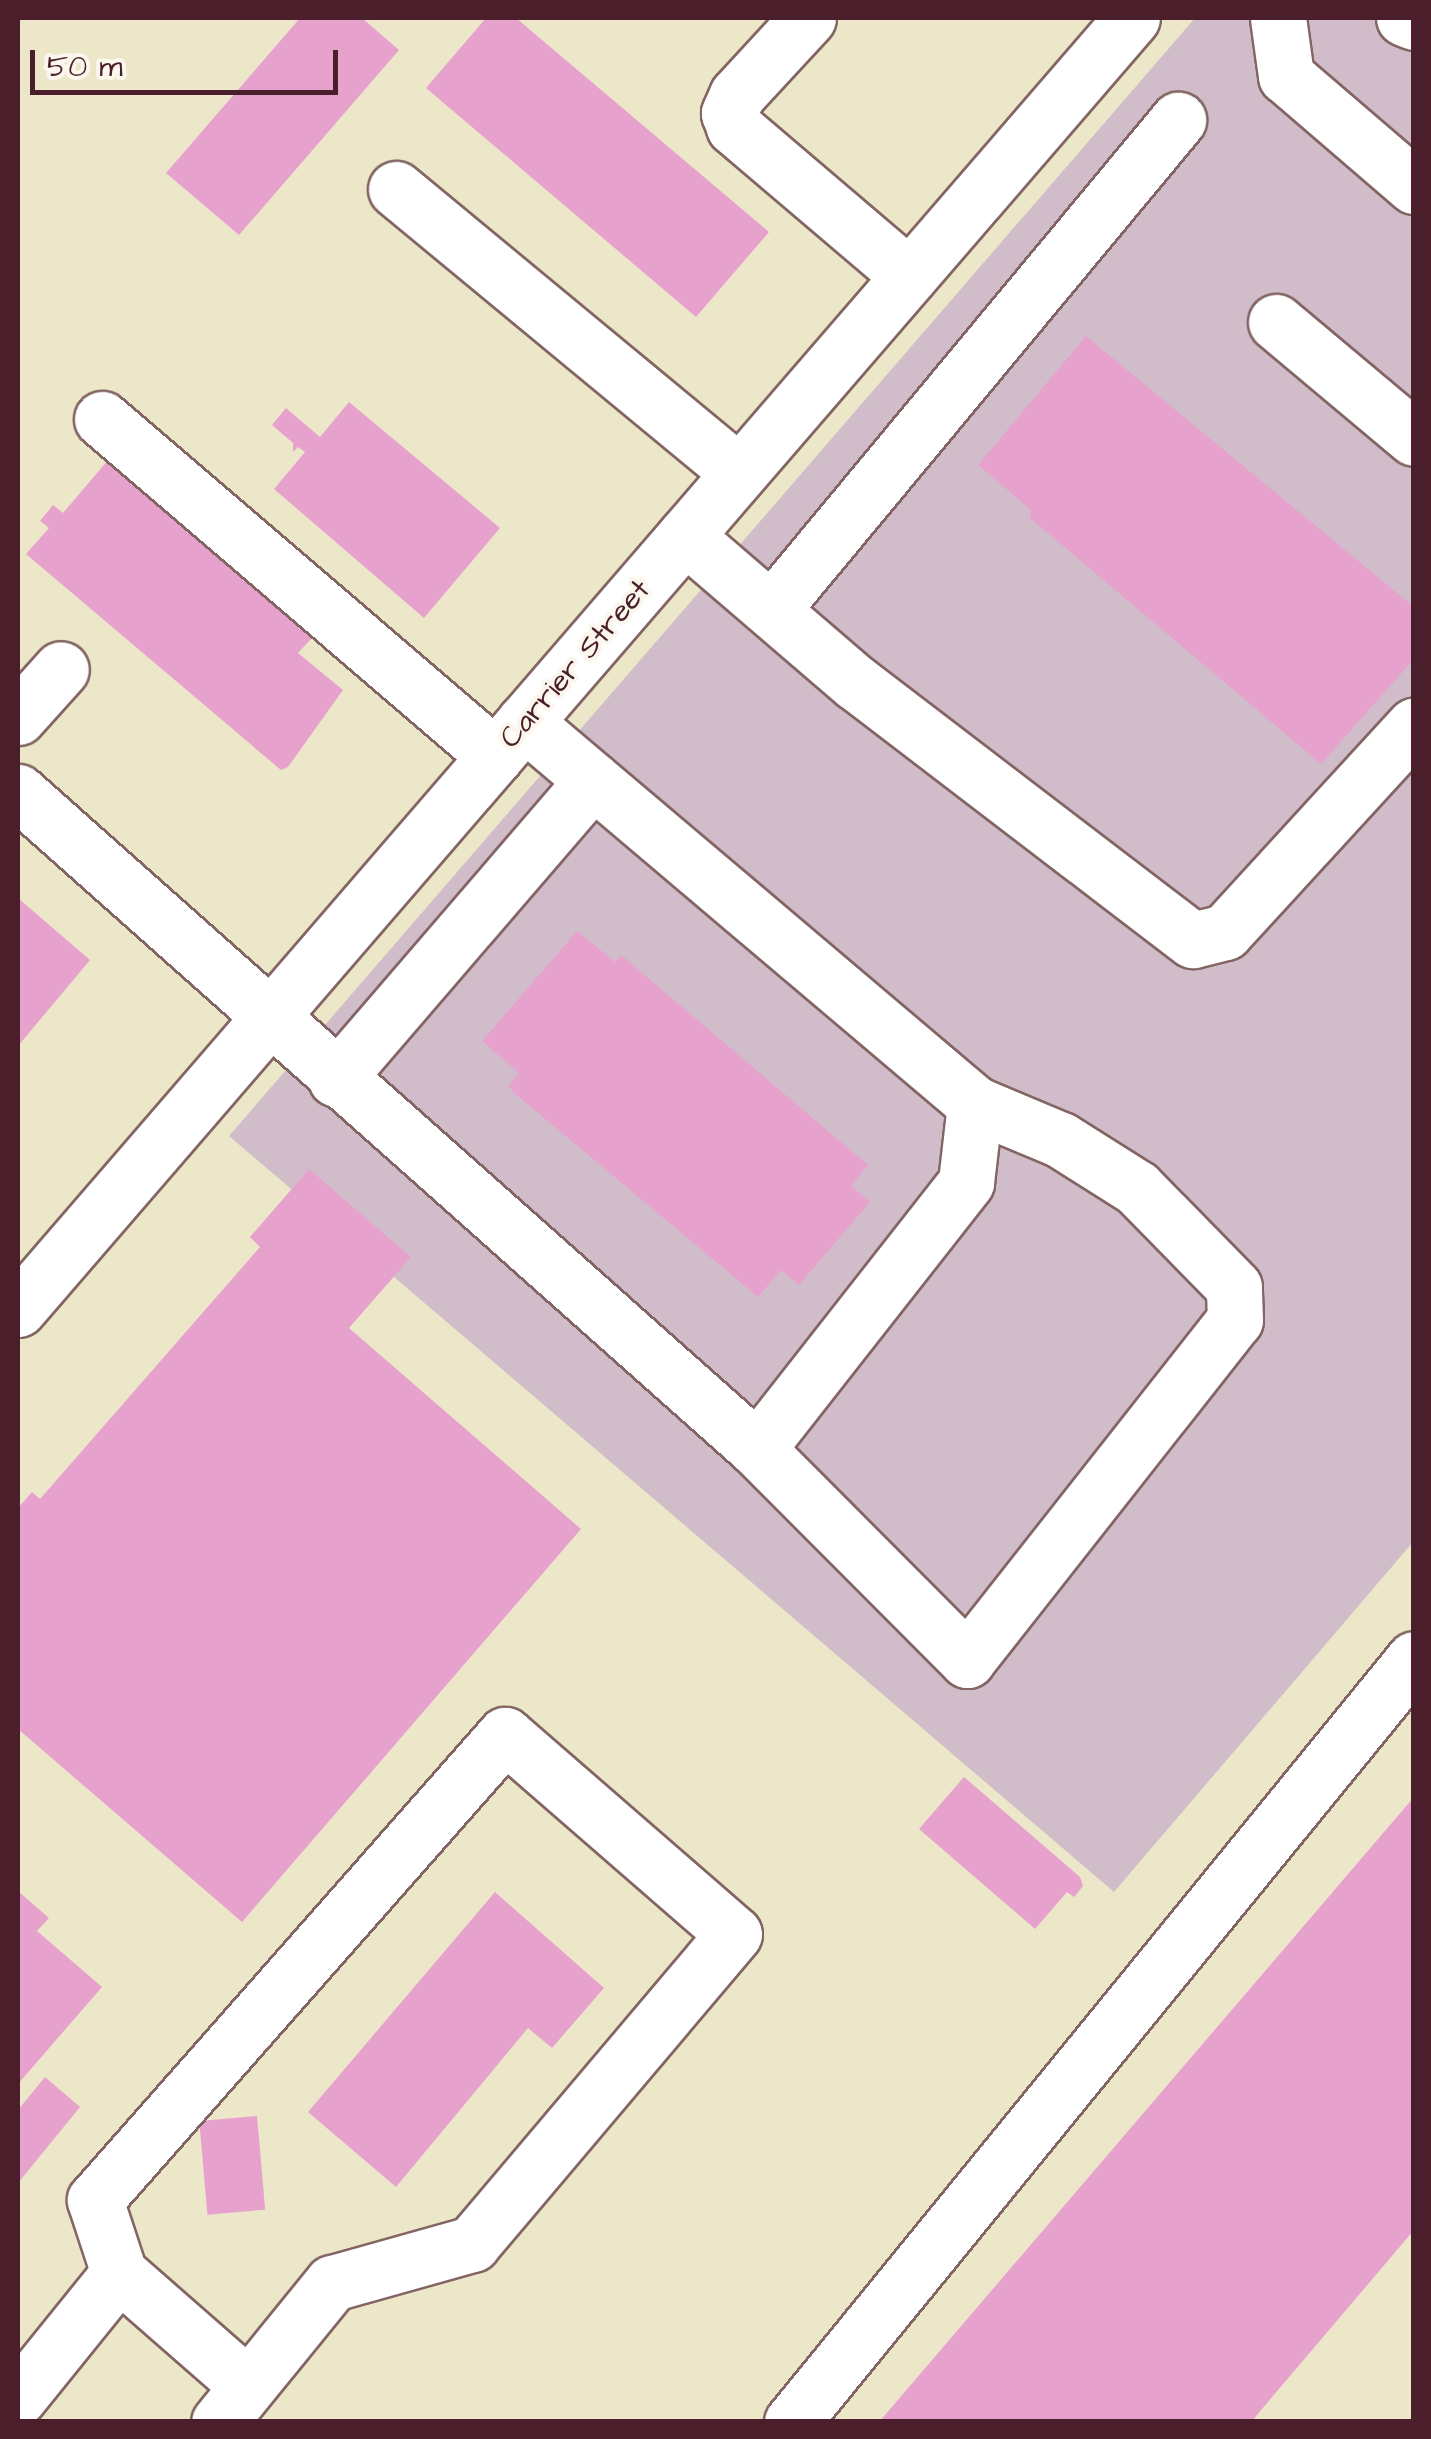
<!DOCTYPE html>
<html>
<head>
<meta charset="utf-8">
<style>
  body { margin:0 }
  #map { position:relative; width:1431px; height:2439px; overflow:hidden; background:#ede7ca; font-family:"Architects Daughter",sans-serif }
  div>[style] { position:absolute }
  .industrial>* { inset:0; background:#d1bdca }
  .building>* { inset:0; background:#e6a1cd; transform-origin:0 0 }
  .roads { filter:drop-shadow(2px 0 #836563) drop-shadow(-2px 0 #836563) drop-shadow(0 2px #836563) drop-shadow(0 -2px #836563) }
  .minor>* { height:55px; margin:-27.5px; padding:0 27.5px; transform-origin:27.5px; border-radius:27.5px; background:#fff }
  span { translate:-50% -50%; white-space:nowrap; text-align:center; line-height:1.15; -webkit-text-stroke:8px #fbf7ec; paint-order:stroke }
  .street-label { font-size:30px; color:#4a1f2b }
  .frame { position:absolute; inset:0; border:20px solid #4a1f2b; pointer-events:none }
  .scale { position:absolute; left:30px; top:50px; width:308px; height:45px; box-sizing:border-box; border:5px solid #4a1f2b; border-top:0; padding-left:12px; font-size:30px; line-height:35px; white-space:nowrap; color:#4a1f2b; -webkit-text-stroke:8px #fbf7ec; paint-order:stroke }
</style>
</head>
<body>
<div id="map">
  <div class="industrial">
    <div style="clip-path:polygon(1195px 18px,1413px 18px,1413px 1542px,1114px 1892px,229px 1136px)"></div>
  </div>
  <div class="building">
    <div style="clip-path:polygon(300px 18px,362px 18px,399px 50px,239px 235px,166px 173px)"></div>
    <div style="clip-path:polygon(486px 18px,516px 18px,769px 232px,696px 317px,426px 88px)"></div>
    <div style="clip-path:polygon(1086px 336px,1414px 607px,1414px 659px,1321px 764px,1030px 518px,1031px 510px,978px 465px)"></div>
    <div style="clip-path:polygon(349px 402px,500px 528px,424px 618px,274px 489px,305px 452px,298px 447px,293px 452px,293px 443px,272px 425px,286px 408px,320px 437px)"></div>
    <div style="clip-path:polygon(115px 452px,321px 628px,298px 653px,343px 690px,288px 767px,281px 770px,26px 554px,49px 528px,40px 521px,53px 505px,63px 513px)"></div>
    <div style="clip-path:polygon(18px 898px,90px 960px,18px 1046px)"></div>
    <div style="clip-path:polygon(577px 931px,615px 962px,621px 955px,868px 1165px,851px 1186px,870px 1202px,799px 1285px,781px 1270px,758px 1297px,513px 1092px,509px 1085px,519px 1073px,482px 1041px)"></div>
    <div style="clip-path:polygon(309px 1169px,411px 1257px,349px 1328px,581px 1529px,242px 1922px,18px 1729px,18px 1508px,32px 1492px,40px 1499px,260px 1247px,250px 1237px)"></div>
    <div style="clip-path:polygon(964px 1777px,1080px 1877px,1083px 1886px,1074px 1897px,1067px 1892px,1035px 1929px,919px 1829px)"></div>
    <div style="clip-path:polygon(1414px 1797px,1414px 2230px,1251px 2422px,879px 2422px)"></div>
    <div style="clip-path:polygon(18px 1891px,49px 1918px,37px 1931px,102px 1987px,18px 2084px)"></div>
    <div style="clip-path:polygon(495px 1892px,604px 1988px,552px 2048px,528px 2028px,396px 2187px,308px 2112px)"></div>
    <div style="clip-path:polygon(45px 2077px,80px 2107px,18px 2183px,18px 2110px)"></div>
    <div style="left:257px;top:2116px;width:94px;height:58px;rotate:85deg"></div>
  </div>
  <div class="roads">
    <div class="minor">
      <div style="left:808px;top:18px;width:105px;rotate:132.7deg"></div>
      <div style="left:737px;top:95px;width:20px;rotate:114deg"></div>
      <div style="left:729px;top:113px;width:15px;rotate:70deg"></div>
      <div style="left:734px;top:127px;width:230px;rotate:40.4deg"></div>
      <div style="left:1278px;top:18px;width:59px;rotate:82.1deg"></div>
      <div style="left:1286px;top:76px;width:169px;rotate:40.7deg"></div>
      <div style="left:1404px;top:18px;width:11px;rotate:22deg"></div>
      <div style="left:396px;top:189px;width:445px;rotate:39.6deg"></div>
      <div style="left:1276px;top:322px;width:180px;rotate:40deg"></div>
      <div style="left:102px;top:419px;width:518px;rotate:40.61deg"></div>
      <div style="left:685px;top:536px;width:224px;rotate:40.7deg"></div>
      <div style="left:855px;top:682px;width:425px;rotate:37.4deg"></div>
      <div style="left:1193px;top:940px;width:33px;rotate:-14deg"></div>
      <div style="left:1225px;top:932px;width:280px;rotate:-47.5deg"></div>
      <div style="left:772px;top:609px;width:636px;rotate:-50.3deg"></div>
      <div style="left:18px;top:717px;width:64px;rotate:-48.1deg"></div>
      <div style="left:18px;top:792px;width:989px;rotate:41.64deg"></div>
      <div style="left:757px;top:1449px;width:339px;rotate:-51.9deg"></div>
      <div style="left:966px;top:1182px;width:79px;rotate:-83.4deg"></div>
      <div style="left:975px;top:1104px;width:591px;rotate:-139.74deg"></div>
      <div style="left:336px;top:1079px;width:394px;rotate:-49.3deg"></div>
      <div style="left:18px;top:1309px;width:1705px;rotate:-49.21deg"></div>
      <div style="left:757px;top:1449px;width:298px;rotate:45.1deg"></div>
      <div style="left:967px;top:1660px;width:433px;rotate:-51.8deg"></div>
      <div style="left:1235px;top:1320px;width:33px;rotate:-92deg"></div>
      <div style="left:1234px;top:1287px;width:139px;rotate:-134.4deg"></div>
      <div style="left:1137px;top:1188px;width:90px;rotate:-147.7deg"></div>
      <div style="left:1061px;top:1140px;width:93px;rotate:-157.3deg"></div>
      <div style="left:119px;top:2273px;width:77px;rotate:-108.2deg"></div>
      <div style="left:95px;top:2200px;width:620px;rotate:-48.6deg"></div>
      <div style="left:505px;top:1735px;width:303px;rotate:41deg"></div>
      <div style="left:734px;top:1934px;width:406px;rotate:130.2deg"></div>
      <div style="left:472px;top:2244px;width:145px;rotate:164.4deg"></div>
      <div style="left:332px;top:2283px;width:179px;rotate:129.1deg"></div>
      <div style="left:18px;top:2398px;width:161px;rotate:-51.1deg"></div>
      <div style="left:119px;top:2273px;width:171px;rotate:41.2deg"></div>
      <div style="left:792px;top:2422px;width:984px;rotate:-50.81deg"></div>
    </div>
  </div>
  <div class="street-label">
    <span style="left:575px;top:664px;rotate:-49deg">Carrier Street</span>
  </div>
  <div class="frame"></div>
  <div class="scale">50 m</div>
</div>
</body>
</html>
